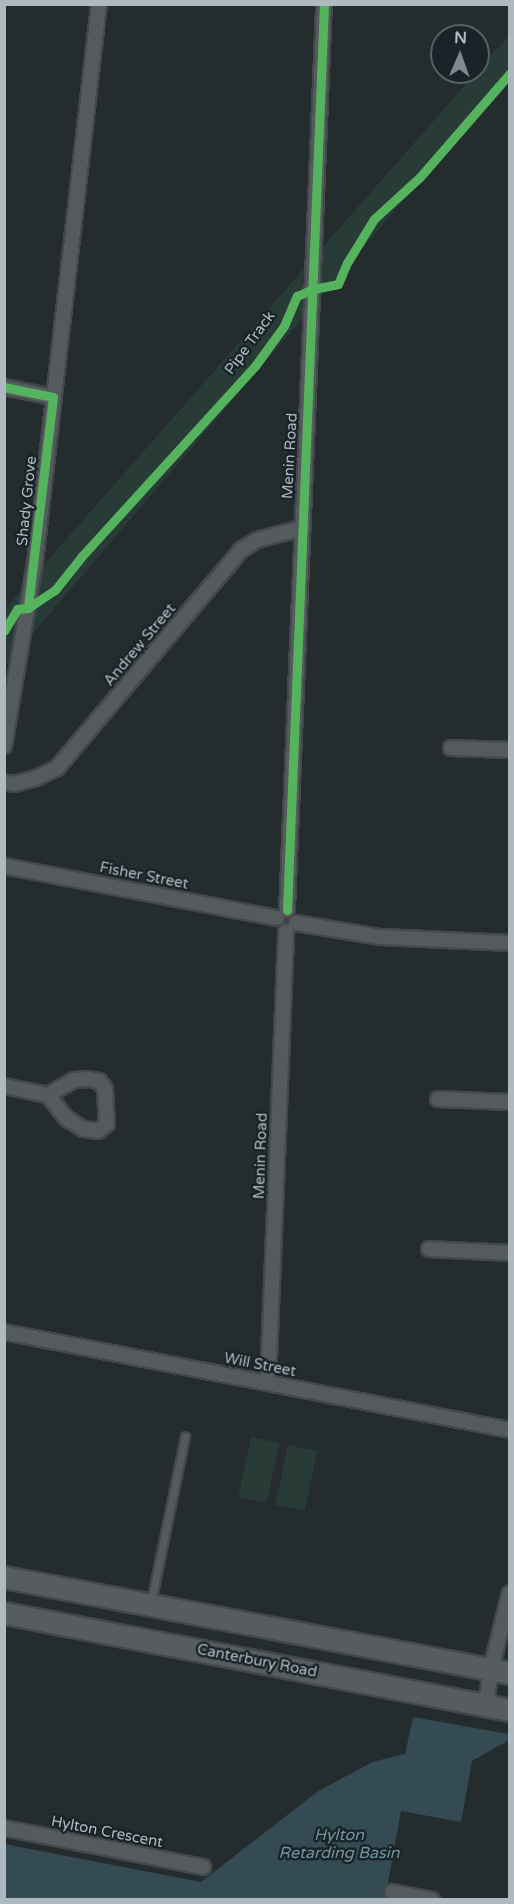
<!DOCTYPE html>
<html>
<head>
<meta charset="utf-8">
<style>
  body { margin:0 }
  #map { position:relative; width:514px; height:1904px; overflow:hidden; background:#252c2e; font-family:"Varela Round",sans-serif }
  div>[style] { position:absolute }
  .green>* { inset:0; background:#293b36; transform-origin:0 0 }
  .water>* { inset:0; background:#354b53 }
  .roads { filter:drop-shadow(2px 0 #43494b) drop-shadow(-2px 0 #43494b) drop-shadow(0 2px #43494b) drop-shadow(0 -2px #43494b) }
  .service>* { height:7px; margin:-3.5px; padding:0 3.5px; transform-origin:3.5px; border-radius:3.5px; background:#545a5d }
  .minor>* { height:14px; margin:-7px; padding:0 7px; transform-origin:7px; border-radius:7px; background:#545a5d }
  .primary>* { height:21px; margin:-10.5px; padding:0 10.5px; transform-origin:10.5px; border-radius:10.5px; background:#565c5f }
  .cycleway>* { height:9px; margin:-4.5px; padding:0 4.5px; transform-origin:4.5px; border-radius:4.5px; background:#56b35d }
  span { translate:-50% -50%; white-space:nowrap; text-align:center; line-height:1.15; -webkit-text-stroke:5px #1a2428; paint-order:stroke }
  .street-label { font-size:15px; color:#aebac0 }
  .water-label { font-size:16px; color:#7294a0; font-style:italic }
  .frame { position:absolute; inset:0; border:6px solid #aebac0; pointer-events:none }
  .north { position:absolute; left:430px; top:24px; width:60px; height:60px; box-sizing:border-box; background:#1a2428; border:2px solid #556065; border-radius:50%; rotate:2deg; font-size:16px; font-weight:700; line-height:24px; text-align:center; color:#aebac0 }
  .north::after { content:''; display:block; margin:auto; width:21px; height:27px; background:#7e888d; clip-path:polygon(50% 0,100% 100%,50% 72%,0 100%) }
</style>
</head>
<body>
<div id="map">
  <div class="green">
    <div style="clip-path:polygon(509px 35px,509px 77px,5px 666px,5px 609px)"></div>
    <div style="left:251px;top:1437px;width:29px;height:61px;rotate:12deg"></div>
    <div style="left:288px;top:1445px;width:30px;height:61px;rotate:12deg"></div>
  </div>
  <div class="water">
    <div style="clip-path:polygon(413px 1717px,509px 1734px,509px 1740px,472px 1761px,461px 1822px,401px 1811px,385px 1899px,5px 1899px,4px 1844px,201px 1882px,317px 1792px,372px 1762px,405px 1754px)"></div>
  </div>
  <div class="roads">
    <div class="service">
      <div style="left:151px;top:1602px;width:169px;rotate:-78.4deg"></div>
    </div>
    <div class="minor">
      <div style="left:4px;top:387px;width:50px;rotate:11.5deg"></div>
      <div style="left:4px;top:746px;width:186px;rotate:-80.4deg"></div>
      <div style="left:35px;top:563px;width:563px;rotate:-83.47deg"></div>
      <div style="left:451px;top:748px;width:59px;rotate:1.9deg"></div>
      <div style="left:4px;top:782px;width:10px;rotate:11deg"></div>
      <div style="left:14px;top:784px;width:23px;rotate:-15deg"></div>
      <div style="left:36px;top:778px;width:23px;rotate:-25deg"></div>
      <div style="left:57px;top:768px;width:285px;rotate:-49.8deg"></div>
      <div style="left:241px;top:550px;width:19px;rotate:-32deg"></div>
      <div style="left:257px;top:540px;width:47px;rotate:-14.9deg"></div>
      <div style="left:4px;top:866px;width:278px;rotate:10.8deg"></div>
      <div style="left:287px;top:910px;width:907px;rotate:-87.66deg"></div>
      <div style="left:296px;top:923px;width:86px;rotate:9.4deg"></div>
      <div style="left:381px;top:937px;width:129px;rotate:2.7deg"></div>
      <div style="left:4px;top:1086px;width:45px;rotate:11.6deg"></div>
      <div style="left:48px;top:1095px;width:30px;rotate:-30deg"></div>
      <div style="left:74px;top:1080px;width:15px;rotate:-4deg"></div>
      <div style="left:89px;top:1079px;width:10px;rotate:11deg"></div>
      <div style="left:99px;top:1081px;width:10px;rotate:53deg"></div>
      <div style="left:105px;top:1089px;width:35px;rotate:87deg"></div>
      <div style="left:107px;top:1124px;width:11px;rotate:142deg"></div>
      <div style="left:98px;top:1131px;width:15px;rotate:-172deg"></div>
      <div style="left:83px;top:1129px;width:20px;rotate:-147deg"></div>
      <div style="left:66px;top:1118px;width:29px;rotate:-128deg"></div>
      <div style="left:438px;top:1099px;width:72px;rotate:2.4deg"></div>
      <div style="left:429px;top:1249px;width:81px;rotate:2.8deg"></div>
      <div style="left:4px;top:1332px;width:515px;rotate:10.96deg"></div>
      <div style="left:268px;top:1383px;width:452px;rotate:-87.7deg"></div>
      <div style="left:486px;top:1705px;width:36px;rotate:-82deg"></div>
      <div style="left:491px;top:1669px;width:78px;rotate:-76deg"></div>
      <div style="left:4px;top:1828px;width:203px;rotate:11.1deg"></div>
      <div style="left:392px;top:1892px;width:41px;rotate:11.3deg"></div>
    </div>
    <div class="primary">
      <div style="left:4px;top:1577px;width:515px;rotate:10.74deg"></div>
      <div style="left:4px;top:1613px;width:515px;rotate:10.85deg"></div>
    </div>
  </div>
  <div class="cycleway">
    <div style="left:4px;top:387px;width:50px;rotate:11.5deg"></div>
    <div style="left:53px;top:397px;width:212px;rotate:96.8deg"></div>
    <div style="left:4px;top:631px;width:26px;rotate:-59deg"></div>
    <div style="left:17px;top:609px;width:11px;rotate:-5deg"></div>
    <div style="left:28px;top:608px;width:32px;rotate:-34deg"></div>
    <div style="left:55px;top:590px;width:43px;rotate:-51.5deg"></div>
    <div style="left:82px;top:556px;width:257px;rotate:-47.7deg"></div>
    <div style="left:255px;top:366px;width:49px;rotate:-54.1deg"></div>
    <div style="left:284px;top:326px;width:33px;rotate:-67deg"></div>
    <div style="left:297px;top:296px;width:17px;rotate:-24deg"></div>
    <div style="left:313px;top:289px;width:25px;rotate:-11deg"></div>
    <div style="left:338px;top:284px;width:23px;rotate:-67deg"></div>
    <div style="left:347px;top:263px;width:52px;rotate:-58.5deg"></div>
    <div style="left:374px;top:219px;width:62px;rotate:-42.4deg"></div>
    <div style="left:420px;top:177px;width:138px;rotate:-49.1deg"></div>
    <div style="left:287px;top:910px;width:907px;rotate:-87.66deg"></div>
  </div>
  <div class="street-label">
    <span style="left:250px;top:343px;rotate:-54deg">Pipe Track</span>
    <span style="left:290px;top:456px;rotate:-87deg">Menin Road</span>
    <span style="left:27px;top:501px;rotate:-84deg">Shady Grove</span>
    <span style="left:140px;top:645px;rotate:-50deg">Andrew Street</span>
    <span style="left:144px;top:876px;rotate:11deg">Fisher Street</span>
    <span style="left:261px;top:1156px;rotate:-88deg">Menin Road</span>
    <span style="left:260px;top:1365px;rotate:11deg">Will Street</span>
    <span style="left:257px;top:1661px;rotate:11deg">Canterbury Road</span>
    <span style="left:107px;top:1832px;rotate:11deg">Hylton Crescent</span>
  </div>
  <div class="water-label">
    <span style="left:339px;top:1844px">Hylton<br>Retarding Basin</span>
  </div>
  <div class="frame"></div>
  <div class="north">N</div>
</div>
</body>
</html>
